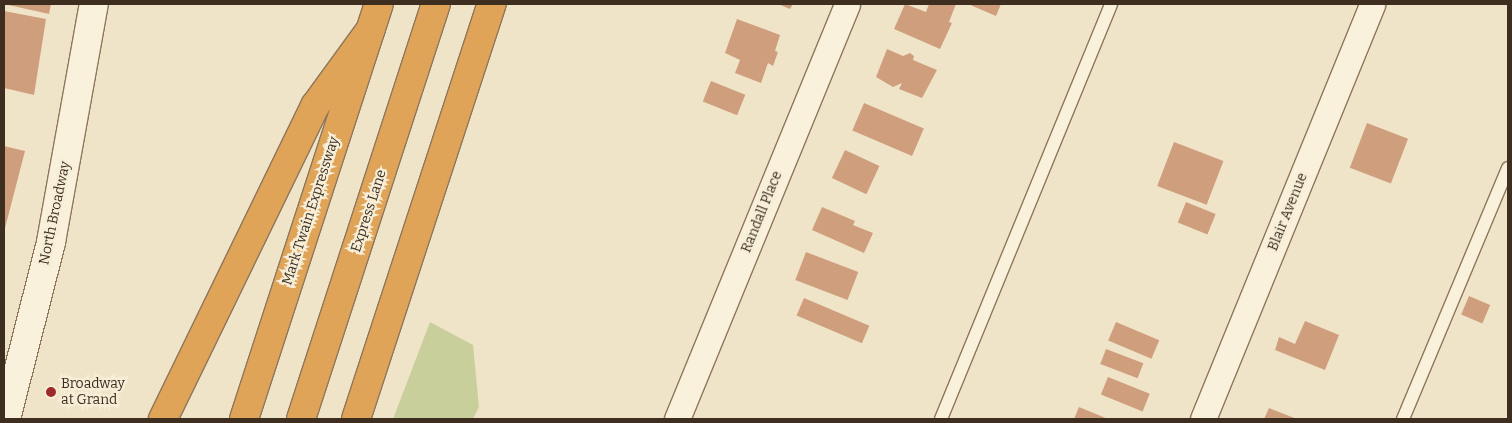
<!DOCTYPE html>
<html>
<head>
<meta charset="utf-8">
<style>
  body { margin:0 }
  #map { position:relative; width:1512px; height:423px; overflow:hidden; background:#f0e4c8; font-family:Bitter,serif }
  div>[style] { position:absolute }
  .green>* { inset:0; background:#c9cf9b }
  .building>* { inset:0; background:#cf9f7d; transform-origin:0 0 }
  .roads { filter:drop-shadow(1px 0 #8d765c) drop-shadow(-1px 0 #8d765c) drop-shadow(0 1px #8d765c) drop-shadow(0 -1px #8d765c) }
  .lane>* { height:12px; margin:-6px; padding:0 6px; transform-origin:6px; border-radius:6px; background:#faf1dc }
  .street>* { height:25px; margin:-12.5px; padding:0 12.5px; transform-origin:12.5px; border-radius:12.5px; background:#faf1dc }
  .secondary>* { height:28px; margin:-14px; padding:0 14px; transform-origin:14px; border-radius:14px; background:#faf1dc }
  .highway>* { height:28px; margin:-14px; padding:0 14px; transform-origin:14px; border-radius:14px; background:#e0a458 }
  .dots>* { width:14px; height:14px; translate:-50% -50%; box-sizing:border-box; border:2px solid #f7eed8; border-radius:50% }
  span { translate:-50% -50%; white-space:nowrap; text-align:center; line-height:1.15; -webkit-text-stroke:4.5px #f7eed8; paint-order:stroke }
  .street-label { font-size:14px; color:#3d2e20 }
  .poi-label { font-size:14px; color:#3d2e20 }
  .left { translate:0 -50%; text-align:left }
  .frame { position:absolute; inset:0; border:5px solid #3d2e20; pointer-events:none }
</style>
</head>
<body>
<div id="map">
  <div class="green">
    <div style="clip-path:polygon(430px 322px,473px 345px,479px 407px,473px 419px,393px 419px)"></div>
  </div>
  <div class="building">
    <div style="clip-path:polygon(4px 4px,51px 4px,49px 14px)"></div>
    <div style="clip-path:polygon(778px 4px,793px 4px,790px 9px)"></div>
    <div style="clip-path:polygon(905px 4px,926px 12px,929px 4px,956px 4px,949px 22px,952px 23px,940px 49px,894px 29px)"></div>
    <div style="clip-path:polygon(968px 4px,1001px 4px,996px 16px)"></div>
    <div style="clip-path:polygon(4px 11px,46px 19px,34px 95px,4px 88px)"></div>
    <div style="clip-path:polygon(737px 19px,780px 35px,775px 51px,778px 52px,773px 66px,768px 63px,761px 83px,735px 73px,740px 60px,725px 53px)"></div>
    <div style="clip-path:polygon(887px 49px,903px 56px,910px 53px,914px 56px,913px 60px,937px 70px,922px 98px,899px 89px,902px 83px,893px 87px,876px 77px)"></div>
    <div style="left:711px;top:81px;width:37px;height:22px;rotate:22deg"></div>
    <div style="left:864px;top:103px;width:65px;height:30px;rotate:23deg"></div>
    <div style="left:1367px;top:123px;width:44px;height:48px;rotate:21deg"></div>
    <div style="left:1174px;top:142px;width:53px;height:47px;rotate:21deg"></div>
    <div style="clip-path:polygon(4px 146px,25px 151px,4px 232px)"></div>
    <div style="left:845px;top:150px;width:38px;height:31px;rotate:25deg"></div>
    <div style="left:1186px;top:202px;width:32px;height:22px;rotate:22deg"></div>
    <div style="clip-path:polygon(822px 207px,855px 221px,853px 225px,873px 233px,864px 253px,812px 230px)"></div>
    <div style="left:806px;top:252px;width:56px;height:30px;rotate:21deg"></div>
    <div style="left:1469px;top:296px;width:23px;height:20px;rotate:23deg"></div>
    <div style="left:804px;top:298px;width:71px;height:19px;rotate:23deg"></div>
    <div style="clip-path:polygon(1305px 321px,1339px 335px,1325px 370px,1275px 350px,1279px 337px,1295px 344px)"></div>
    <div style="left:1116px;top:322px;width:47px;height:20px;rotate:23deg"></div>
    <div style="left:1106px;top:349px;width:40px;height:16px;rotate:21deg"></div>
    <div style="left:1108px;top:377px;width:45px;height:19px;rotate:22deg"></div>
    <div style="clip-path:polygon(1079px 407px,1108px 419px,1074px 419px)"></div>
    <div style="clip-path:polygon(1269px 408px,1297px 419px,1264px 419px)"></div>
  </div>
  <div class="roads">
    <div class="lane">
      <div style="left:941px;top:419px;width:448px;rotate:-67.7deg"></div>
      <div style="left:1403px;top:419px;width:272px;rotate:-67.3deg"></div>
    </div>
    <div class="street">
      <div style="left:677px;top:419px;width:448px;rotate:-67.7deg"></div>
      <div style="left:1203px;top:419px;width:448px;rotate:-67.8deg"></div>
    </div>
    <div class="secondary">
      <div style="left:6px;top:419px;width:183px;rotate:-75.7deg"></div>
      <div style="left:51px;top:242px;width:242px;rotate:-79.8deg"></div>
    </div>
    <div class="highway">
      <div style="left:163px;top:419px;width:348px;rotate:-64.1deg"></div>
      <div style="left:315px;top:106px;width:95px;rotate:-54deg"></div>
      <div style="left:244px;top:419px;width:436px;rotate:-72deg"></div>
      <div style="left:301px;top:419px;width:436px;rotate:-72deg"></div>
      <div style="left:356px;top:419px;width:437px;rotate:-71.9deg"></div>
    </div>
  </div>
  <div class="dots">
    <div style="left:51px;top:392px;background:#9e2a2b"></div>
  </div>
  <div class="street-label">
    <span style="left:311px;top:211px;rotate:-72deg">Mark Twain Expressway</span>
    <span style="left:369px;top:211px;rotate:-72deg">Express Lane</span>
    <span style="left:762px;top:212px;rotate:-68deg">Randall Place</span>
    <span style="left:1288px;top:212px;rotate:-68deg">Blair Avenue</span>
    <span style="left:55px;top:213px;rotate:-78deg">North Broadway</span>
  </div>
  <div class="poi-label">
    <span class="left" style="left:61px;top:392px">Broadway<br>at Grand</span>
  </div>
  <div class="frame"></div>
</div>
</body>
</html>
